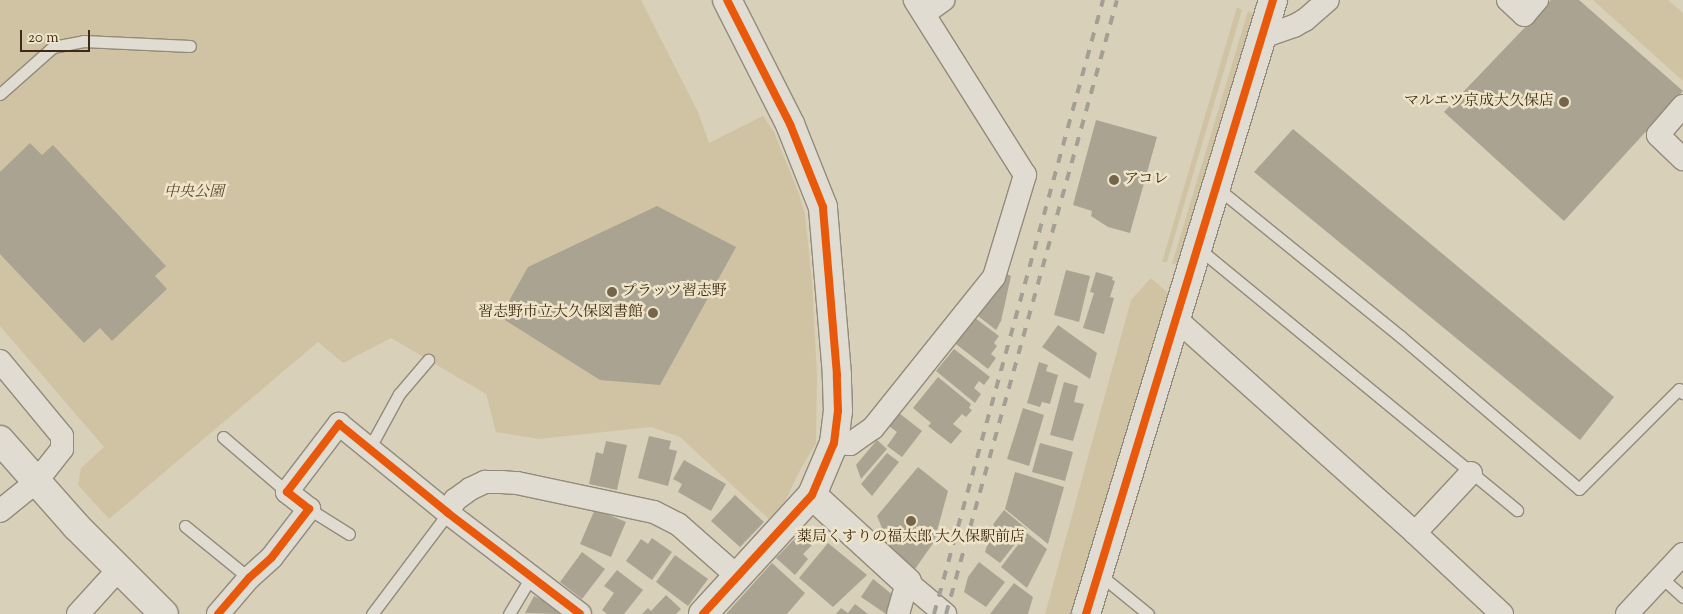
<!DOCTYPE html>
<meta charset="utf-8">
<style>
body{margin:0}
#map{position:relative;width:1683px;height:614px;overflow:hidden;background:#d8d0b9;font-family:"Sorts Mill Goudy","Noto Serif JP",serif}
div>[style]{position:absolute}
.green>*{inset:0;background:#d0c3a4}
.building>*{inset:0;background:#aaa392}
.roads{filter:drop-shadow(1px 0 #928b7b) drop-shadow(-1px 0 #928b7b) drop-shadow(0 1px #928b7b) drop-shadow(0 -1px #928b7b)}
.service>*{height:11px;margin:-5.5px;padding:0 5.5px;transform-origin:5.5px;border-radius:5.5px;background:#e0dcd1}
.minor>*{height:22px;margin:-11px;padding:0 11px;transform-origin:11px;border-radius:11px;background:#e0dcd1}
.tertiary>*{height:28px;margin:-14px;padding:0 14px;transform-origin:14px;border-radius:14px;background:#e0dcd1}
.rail>*{height:4px;margin-top:-2px;transform-origin:0;background:repeating-linear-gradient(90deg,#a49f94 0 9px,transparent 0 18px)}
.cycleway>*{height:8px;margin:-4px;padding:0 4px;transform-origin:4px;border-radius:4px;background:#e8590c}
.dots>*{width:14px;height:14px;translate:-50% -50%;box-sizing:border-box;border:2px solid #eee4c9;border-radius:50%}
span{translate:-50% -50%;white-space:nowrap;text-align:center;line-height:1.15;-webkit-text-stroke:5px #eee4c9;paint-order:stroke}
.poi-label{font-size:15px;color:#3f2b12}
.right{translate:-100% -50%;text-align:right}
.left{translate:0 -50%;text-align:left}
.park-label{font-size:15px;color:#5b472c;font-style:italic}
.scale{position:absolute;left:20px;top:30px;width:70px;height:22px;box-sizing:border-box;border:2px solid #3f2b12;border-top:0;padding-left:6px;font-size:15px;line-height:18px;white-space:nowrap;color:#3f2b12;-webkit-text-stroke:4px #eee4c9;paint-order:stroke}
</style>
<div id="map">
<div class="green">
<i style="clip-path:polygon(0 0,641px 0,698px 112px,709px 143px,763px 116px,774px 132px,799px 194px,805px 215px,812px 281px,817px 375px,816px 443px,799px 472px,782px 508px,770px 520px,680px 437px,651px 427px,539px 439px,496px 432px,486px 394px,391px 338px,343px 363px,318px 342px,109px 519px,78px 485px,81px 468px,104px 447px,0 326px)"></i>
<i style="clip-path:polygon(1593px 0,1668px 0,1683px 13px,1683px 81px)"></i>
<i style="clip-path:polygon(1237px 7px,1242px 10px,1167px 262px,1162px 262px)"></i>
<i style="clip-path:polygon(1248px 11px,1253px 14px,1178px 263px,1172px 264px)"></i>
<i style="clip-path:polygon(1151px 278px,1169px 294px,1072px 614px,1045px 614px,1131px 300px)"></i>
</div>
<div class="building">
<i style="clip-path:polygon(1551px 0,1579px 0,1683px 91px,1564px 221px,1444px 112px)"></i>
<i style="clip-path:polygon(1096px 120px,1157px 137px,1130px 233px,1108px 227px,1091px 216px,1092px 211px,1073px 205px)"></i>
<i style="clip-path:polygon(1293px 129px,1614px 397px,1580px 440px,1254px 172px)"></i>
<i style="clip-path:polygon(30px 143px,42px 155px,53px 145px,166px 266px,155px 276px,167px 289px,112px 341px,100px 328px,84px 343px,0 254px,0 172px)"></i>
<i style="clip-path:polygon(657px 206px,736px 247px,660px 385px,600px 380px,500px 317px,528px 267px)"></i>
<i style="clip-path:polygon(1066px 270px,1090px 276px,1079px 322px,1054px 315px)"></i>
<i style="clip-path:polygon(1096px 272px,1113px 277px,1112px 280px,1115px 281px,1110px 297px,1114px 298px,1104px 334px,1083px 328px,1094px 293px,1090px 292px)"></i>
<i style="clip-path:polygon(1006px 274px,1011px 276px,1001px 321px,996px 330px,978px 316px)"></i>
<i style="clip-path:polygon(975px 318px,999px 336px,994px 343px,997px 346px,991px 354px,996px 358px,988px 369px,956px 344px)"></i>
<i style="clip-path:polygon(1058px 325px,1097px 353px,1090px 379px,1042px 347px)"></i>
<i style="clip-path:polygon(954px 349px,990px 377px,984px 385px,979px 381px,974px 388px,981px 394px,975px 403px,936px 371px)"></i>
<i style="clip-path:polygon(1039px 362px,1048px 365px,1046px 371px,1058px 375px,1050px 404px,1042px 402px,1040px 407px,1027px 403px)"></i>
<i style="clip-path:polygon(938px 377px,971px 404px,969px 408px,972px 410px,966px 417px,962px 414px,953px 424px,962px 431px,951px 444px,928px 426px,931px 423px,913px 408px)"></i>
<i style="clip-path:polygon(1064px 382px,1078px 386px,1074px 402px,1084px 404px,1073px 441px,1050px 435px)"></i>
<i style="clip-path:polygon(1023px 408px,1044px 415px,1029px 466px,1007px 459px)"></i>
<i style="clip-path:polygon(899px 413px,922px 431px,902px 457px,887px 446px,897px 432px,889px 426px)"></i>
<i style="clip-path:polygon(649px 436px,671px 441px,669px 449px,677px 451px,668px 486px,638px 478px)"></i>
<i style="clip-path:polygon(877px 440px,887px 449px,861px 479px,856px 465px)"></i>
<i style="clip-path:polygon(606px 441px,627px 445px,617px 490px,589px 484px,596px 452px,603px 454px)"></i>
<i style="clip-path:polygon(1040px 443px,1073px 452px,1065px 481px,1032px 472px)"></i>
<i style="clip-path:polygon(887px 453px,899px 462px,872px 496px,861px 484px)"></i>
<i style="clip-path:polygon(684px 460px,726px 484px,711px 511px,678px 492px,682px 484px,673px 479px)"></i>
<i style="clip-path:polygon(918px 467px,948px 491px,934px 542px,915px 569px,891px 550px,877px 516px)"></i>
<i style="clip-path:polygon(1015px 472px,1064px 487px,1048px 544px,1005px 509px)"></i>
<i style="clip-path:polygon(735px 495px,764px 522px,740px 547px,711px 521px)"></i>
<i style="clip-path:polygon(595px 509px,626px 522px,611px 557px,580px 544px)"></i>
<i style="clip-path:polygon(1004px 510px,1027px 529px,1000px 563px,985px 552px,994px 523px)"></i>
<i style="clip-path:polygon(803px 530px,821px 536px,803px 554px,808px 559px,795px 575px,776px 558px)"></i>
<i style="clip-path:polygon(1027px 533px,1047px 549px,1027px 588px,1001px 567px)"></i>
<i style="clip-path:polygon(652px 538px,672px 552px,652px 580px,626px 561px,641px 539px,648px 544px)"></i>
<i style="clip-path:polygon(828px 543px,867px 575px,833px 607px,799px 578px)"></i>
<i style="clip-path:polygon(582px 552px,605px 569px,582px 599px,560px 582px)"></i>
<i style="clip-path:polygon(675px 555px,708px 579px,688px 606px,656px 582px)"></i>
<i style="clip-path:polygon(979px 562px,1005px 582px,986px 607px,964px 592px,968px 577px)"></i>
<i style="clip-path:polygon(772px 563px,805px 593px,787px 614px,726px 614px)"></i>
<i style="clip-path:polygon(617px 570px,643px 590px,624px 614px,607px 614px,602px 610px,614px 593px,604px 586px)"></i>
<i style="clip-path:polygon(873px 579px,898px 599px,886px 614px,861px 597px)"></i>
<i style="clip-path:polygon(1014px 583px,1033px 597px,1028px 614px,990px 614px)"></i>
<i style="clip-path:polygon(666px 595px,681px 609px,676px 614px,642px 614px,648px 608px,651px 611px)"></i>
<i style="clip-path:polygon(534px 596px,555px 606px,554px 609px,559px 612px,558px 614px,525px 613px)"></i>
<i style="clip-path:polygon(855px 604px,868px 614px,836px 614px,841px 608px,848px 613px)"></i>
</div>
<div class="roads">
<div class="service">
<i style="left:0;top:94px;width:71px;rotate:-41.6deg"></i>
<i style="left:53px;top:47px;width:31px;rotate:-11deg"></i>
<i style="left:83px;top:41px;width:107px;rotate:2.7deg"></i>
<i style="left:1216px;top:187px;width:237px;rotate:39deg"></i>
<i style="left:1400px;top:336px;width:235px;rotate:40.5deg"></i>
<i style="left:1579px;top:489px;width:141px;rotate:-45deg"></i>
<i style="left:1679px;top:389px;width:6px;rotate:45deg"></i>
<i style="left:1198px;top:248px;width:413px;rotate:39.4deg"></i>
<i style="left:223px;top:437px;width:84px;rotate:40.7deg"></i>
<i style="left:369px;top:449px;width:63px;rotate:-61.4deg"></i>
<i style="left:399px;top:394px;width:45px;rotate:-49.5deg"></i>
<i style="left:309px;top:509px;width:47px;rotate:32deg"></i>
<i style="left:185px;top:526px;width:82px;rotate:39.1deg"></i>
<i style="left:1099px;top:574px;width:63px;rotate:39.2deg"></i>
<i style="left:1661px;top:577px;width:30px;rotate:42deg"></i>
<i style="left:372px;top:614px;width:126px;rotate:-53deg"></i>
<i style="left:509px;top:614px;width:43px;rotate:-59.3deg"></i>
</div>
<div class="minor">
<i style="left:1508px;top:0;width:22px;rotate:43deg"></i>
<i style="left:1524px;top:15px;width:20px;rotate:-49deg"></i>
<i style="left:924px;top:14px;width:24px;rotate:-36deg"></i>
<i style="left:1262px;top:37px;width:34px;rotate:-19deg"></i>
<i style="left:1294px;top:26px;width:13px;rotate:-29deg"></i>
<i style="left:1305px;top:20px;width:30px;rotate:-41deg"></i>
<i style="left:1683px;top:106px;width:38px;rotate:131deg"></i>
<i style="left:1658px;top:135px;width:35px;rotate:44deg"></i>
<i style="left:1176px;top:319px;width:321px;rotate:41.8deg"></i>
<i style="left:1415px;top:533px;width:119px;rotate:43deg"></i>
<i style="left:0;top:361px;width:97px;rotate:50.4deg"></i>
<i style="left:62px;top:436px;width:13px;rotate:90deg"></i>
<i style="left:62px;top:449px;width:42px;rotate:128.2deg"></i>
<i style="left:36px;top:482px;width:46px;rotate:141.1deg"></i>
<i style="left:834px;top:443px;width:16px;rotate:4deg"></i>
<i style="left:850px;top:444px;width:28px;rotate:-35deg"></i>
<i style="left:873px;top:428px;width:193px;rotate:-51.3deg"></i>
<i style="left:994px;top:277px;width:107px;rotate:-73.1deg"></i>
<i style="left:1025px;top:175px;width:207px;rotate:-122.2deg"></i>
<i style="left:448px;top:513px;width:15px;rotate:-62deg"></i>
<i style="left:455px;top:500px;width:19px;rotate:-36deg"></i>
<i style="left:470px;top:489px;width:17px;rotate:-25deg"></i>
<i style="left:485px;top:482px;width:16px"></i>
<i style="left:501px;top:482px;width:16px;rotate:4deg"></i>
<i style="left:517px;top:483px;width:140px;rotate:12deg"></i>
<i style="left:654px;top:512px;width:27px;rotate:27deg"></i>
<i style="left:678px;top:524px;width:79px;rotate:41.4deg"></i>
<i style="left:1415px;top:533px;width:82px;rotate:-47deg"></i>
<i style="left:78px;top:614px;width:61px;rotate:-47.7deg"></i>
<i style="left:218px;top:614px;width:48px;rotate:-49.3deg"></i>
<i style="left:249px;top:578px;width:31px;rotate:-42deg"></i>
<i style="left:272px;top:557px;width:61px;rotate:-52.4deg"></i>
<i style="left:309px;top:509px;width:28px;rotate:-142deg"></i>
<i style="left:287px;top:492px;width:86px;rotate:-52.6deg"></i>
<i style="left:339px;top:424px;width:141px;rotate:39.2deg"></i>
<i style="left:448px;top:513px;width:166px;rotate:37.4deg"></i>
<i style="left:898px;top:614px;width:33px;rotate:-74deg"></i>
<i style="left:907px;top:582px;width:50px;rotate:40.1deg"></i>
<i style="left:1627px;top:614px;width:82px;rotate:-47deg"></i>
</div>
<div class="tertiary">
<i style="left:0;top:440px;width:115px;rotate:48.5deg"></i>
<i style="left:76px;top:526px;width:124px;rotate:45deg"></i>
<i style="left:812px;top:495px;width:129px;rotate:42.5deg"></i>
<i style="left:703px;top:614px;width:161px;rotate:-47.5deg"></i>
<i style="left:812px;top:495px;width:56px;rotate:-67.1deg"></i>
<i style="left:834px;top:443px;width:32px;rotate:-83deg"></i>
<i style="left:838px;top:411px;width:36px;rotate:-92deg"></i>
<i style="left:837px;top:375px;width:169px;rotate:-94.8deg"></i>
<i style="left:823px;top:207px;width:89px;rotate:-111.7deg"></i>
<i style="left:790px;top:124px;width:139px;rotate:-116.9deg"></i>
<i style="left:1086px;top:614px;width:642px;rotate:-73.06deg"></i>
</div>
</div>
<div class="rail">
<i style="left:934px;top:614px;width:637px;rotate:-74.61deg"></i>
<i style="left:946px;top:614px;width:637px;rotate:-74.44deg"></i>
</div>
<div class="cycleway">
<i style="left:218px;top:614px;width:48px;rotate:-49.3deg"></i>
<i style="left:249px;top:578px;width:31px;rotate:-42deg"></i>
<i style="left:272px;top:557px;width:61px;rotate:-52.4deg"></i>
<i style="left:309px;top:509px;width:28px;rotate:-142deg"></i>
<i style="left:287px;top:492px;width:86px;rotate:-52.6deg"></i>
<i style="left:339px;top:424px;width:141px;rotate:39.2deg"></i>
<i style="left:448px;top:513px;width:166px;rotate:37.4deg"></i>
<i style="left:703px;top:614px;width:161px;rotate:-47.5deg"></i>
<i style="left:812px;top:495px;width:56px;rotate:-67.1deg"></i>
<i style="left:834px;top:443px;width:32px;rotate:-83deg"></i>
<i style="left:838px;top:411px;width:36px;rotate:-92deg"></i>
<i style="left:837px;top:375px;width:169px;rotate:-94.8deg"></i>
<i style="left:823px;top:207px;width:89px;rotate:-111.7deg"></i>
<i style="left:790px;top:124px;width:139px;rotate:-116.9deg"></i>
<i style="left:1086px;top:614px;width:642px;rotate:-73.06deg"></i>
</div>
<div class="dots">
<i style="left:1564px;top:102px;background:#75654c"></i>
<i style="left:1114px;top:180px;background:#75654c"></i>
<i style="left:612px;top:292px;background:#75654c"></i>
<i style="left:653px;top:313px;background:#75654c"></i>
<i style="left:911px;top:521px;background:#75654c"></i>
</div>
<div class="poi-label">
<span class="right" style="left:1554px;top:102px">マルエツ京成大久保店</span>
<span class="left" style="left:1124px;top:180px">アコレ</span>
<span class="left" style="left:622px;top:292px">プラッツ習志野</span>
<span class="right" style="left:643px;top:313px">習志野市立大久保図書館</span>
<span style="left:911px;top:538px">薬局くすりの福太郎 大久保駅前店</span>
</div>
<div class="park-label">
<span style="left:194px;top:193px">中央公園</span>
</div>
<div class="scale">20 m</div>
</div>
